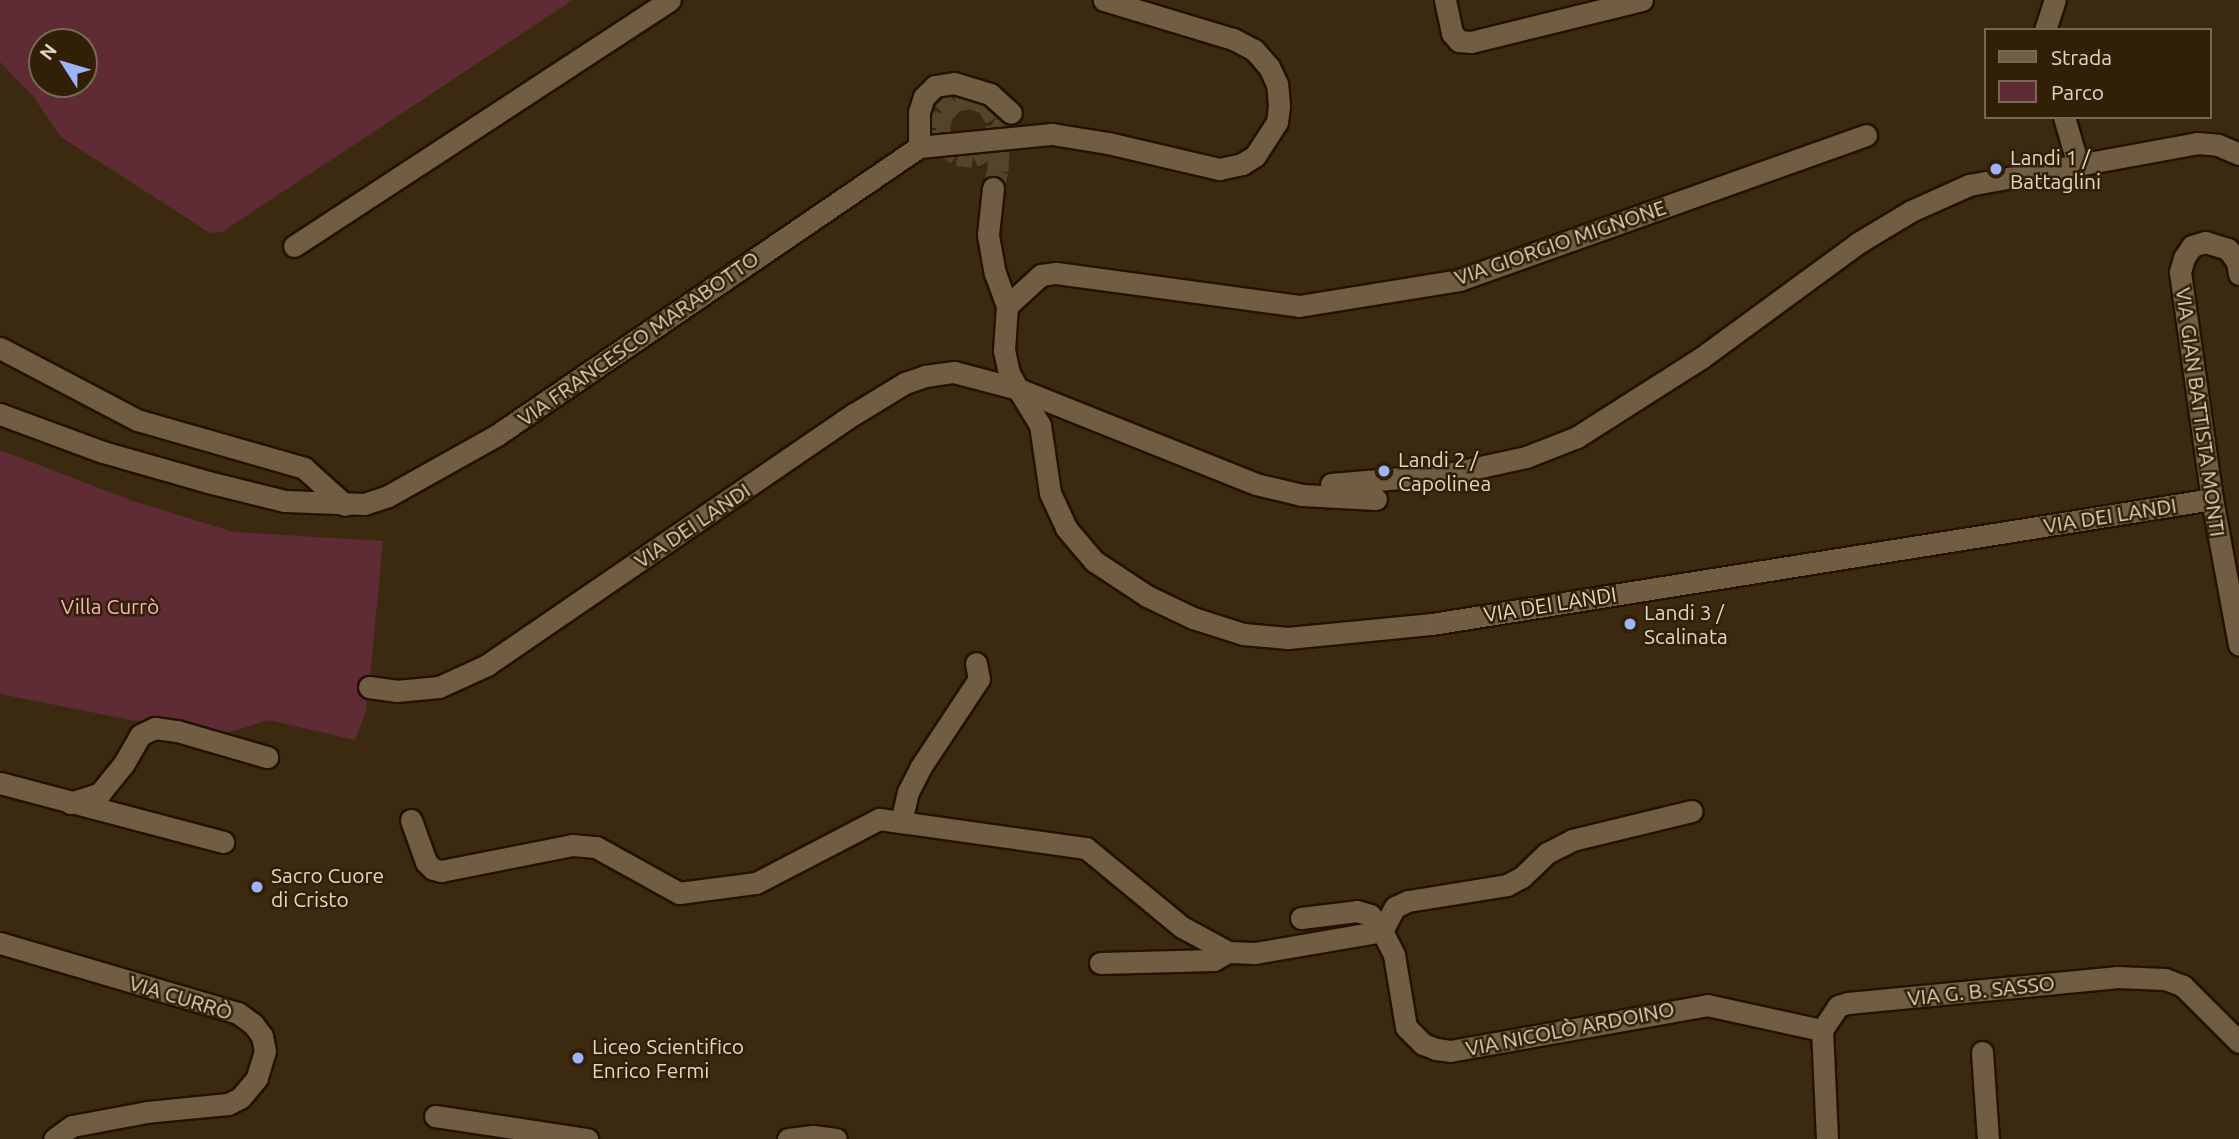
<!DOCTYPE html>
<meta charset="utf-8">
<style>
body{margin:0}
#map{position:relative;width:2239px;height:1139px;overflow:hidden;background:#3b2a0f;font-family:Ubuntu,sans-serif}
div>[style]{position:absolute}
.green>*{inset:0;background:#5f2c35}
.minor-tunnel>*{height:21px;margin-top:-10.5px;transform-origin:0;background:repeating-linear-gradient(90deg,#54442a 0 21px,transparent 0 31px)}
.roads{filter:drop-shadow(2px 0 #221200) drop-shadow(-2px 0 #221200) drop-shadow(0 2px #221200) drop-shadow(0 -2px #221200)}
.minor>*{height:21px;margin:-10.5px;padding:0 10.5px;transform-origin:10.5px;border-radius:10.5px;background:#705d42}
.dots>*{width:19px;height:19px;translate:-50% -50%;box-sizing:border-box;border:4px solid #312005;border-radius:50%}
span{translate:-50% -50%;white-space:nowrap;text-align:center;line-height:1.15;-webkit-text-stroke:5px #312005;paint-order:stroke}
.poi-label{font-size:21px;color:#e0d6c6}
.left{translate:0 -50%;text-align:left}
.street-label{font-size:21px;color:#e0d6c6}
.park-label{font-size:21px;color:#f2b2ba}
.legend{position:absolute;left:1984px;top:28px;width:228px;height:91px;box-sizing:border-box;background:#312005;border:2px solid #776952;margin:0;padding:9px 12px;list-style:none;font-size:21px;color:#e0d6c6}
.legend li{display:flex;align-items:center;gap:14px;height:35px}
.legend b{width:35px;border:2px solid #776952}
.north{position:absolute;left:28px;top:28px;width:70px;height:70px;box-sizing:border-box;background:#312005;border:2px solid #776952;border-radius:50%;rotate:307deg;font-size:19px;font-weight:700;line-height:28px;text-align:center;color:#e0d6c6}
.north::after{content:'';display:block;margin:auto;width:24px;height:32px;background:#9db4fd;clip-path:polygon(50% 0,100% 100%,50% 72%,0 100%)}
</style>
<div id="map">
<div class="green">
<i style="clip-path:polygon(evenodd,0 0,573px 0,222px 232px,210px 233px,61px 137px,32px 95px,0 62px,0 0,42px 42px,84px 42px,84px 84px,42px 84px,42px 42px)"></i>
<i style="clip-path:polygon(0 450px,133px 501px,234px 532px,383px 541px,369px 687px,365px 714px,355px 740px,269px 720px,230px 732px,136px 721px,0 694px)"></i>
</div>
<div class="minor-tunnel">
<i style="left:993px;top:188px;width:18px;rotate:-74deg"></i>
<i style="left:998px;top:171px;width:26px;rotate:-88deg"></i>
<i style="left:999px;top:145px;width:27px;rotate:-98deg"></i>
<i style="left:995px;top:118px;width:16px;rotate:-120deg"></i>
<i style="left:987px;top:104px;width:17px;rotate:-159deg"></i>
<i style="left:971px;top:98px;width:16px;rotate:169deg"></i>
<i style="left:955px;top:101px;width:17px;rotate:135deg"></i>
<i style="left:943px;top:113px;width:16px;rotate:105deg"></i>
<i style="left:939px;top:128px;width:17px;rotate:73deg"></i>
<i style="left:944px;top:144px;width:17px;rotate:40deg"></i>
<i style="left:957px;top:155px;width:16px;rotate:7deg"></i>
<i style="left:973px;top:157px;width:17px;rotate:-28deg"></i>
<i style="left:988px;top:149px;width:16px;rotate:-55deg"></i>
<i style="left:997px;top:136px;width:27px;rotate:-59deg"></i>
</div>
<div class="roads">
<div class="minor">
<i style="left:1445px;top:0;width:34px;rotate:78deg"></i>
<i style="left:1452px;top:33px;width:11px;rotate:49deg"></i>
<i style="left:1459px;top:41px;width:12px;rotate:5deg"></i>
<i style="left:1471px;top:42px;width:176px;rotate:-13.8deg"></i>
<i style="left:2045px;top:30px;width:32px;rotate:-72deg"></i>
<i style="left:2064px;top:117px;width:50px;rotate:73.7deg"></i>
<i style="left:919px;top:147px;width:134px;rotate:-5.6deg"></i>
<i style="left:1052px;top:134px;width:57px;rotate:9.1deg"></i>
<i style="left:1108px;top:143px;width:114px;rotate:13.2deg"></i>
<i style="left:1219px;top:169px;width:24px;rotate:-12deg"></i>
<i style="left:1242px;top:164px;width:15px;rotate:-32deg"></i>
<i style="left:1255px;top:156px;width:40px;rotate:-57.1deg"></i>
<i style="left:1277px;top:122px;width:17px;rotate:-83deg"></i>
<i style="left:1279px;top:105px;width:21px;rotate:-95deg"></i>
<i style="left:1277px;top:84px;width:19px;rotate:-115deg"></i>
<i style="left:1269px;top:67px;width:23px;rotate:-131deg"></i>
<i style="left:1254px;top:50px;width:24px;rotate:-152deg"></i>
<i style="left:1233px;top:39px;width:135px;rotate:-163.2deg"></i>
<i style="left:993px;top:188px;width:47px;rotate:96.1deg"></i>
<i style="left:988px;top:235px;width:39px;rotate:80deg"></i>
<i style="left:995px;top:273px;width:35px;rotate:70deg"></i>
<i style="left:1007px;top:306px;width:44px;rotate:93.9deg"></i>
<i style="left:1004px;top:350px;width:24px;rotate:78deg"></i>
<i style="left:1009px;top:373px;width:18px;rotate:61deg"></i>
<i style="left:294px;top:246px;width:449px;rotate:-33.2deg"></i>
<i style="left:2239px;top:274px;width:12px;rotate:-99deg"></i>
<i style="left:2237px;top:262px;width:16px;rotate:-125deg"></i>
<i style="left:2228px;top:249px;width:24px;rotate:-163deg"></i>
<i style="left:2205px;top:242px;width:14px;rotate:163deg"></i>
<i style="left:2192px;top:246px;width:14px;rotate:124deg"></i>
<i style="left:2184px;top:258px;width:15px;rotate:106deg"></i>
<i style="left:2180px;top:272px;width:229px;rotate:82deg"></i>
<i style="left:2212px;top:499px;width:148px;rotate:79.5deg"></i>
<i style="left:1007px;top:306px;width:46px;rotate:-42.4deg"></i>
<i style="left:1041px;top:275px;width:15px;rotate:-8deg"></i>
<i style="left:1056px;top:273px;width:245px;rotate:7.7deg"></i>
<i style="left:1299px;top:306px;width:162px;rotate:-9.2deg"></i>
<i style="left:1459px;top:280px;width:432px;rotate:-19.6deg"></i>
<i style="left:0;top:348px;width:155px;rotate:27.7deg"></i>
<i style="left:137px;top:420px;width:174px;rotate:16deg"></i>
<i style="left:304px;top:468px;width:55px;rotate:42.1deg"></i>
<i style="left:0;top:414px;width:110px;rotate:20.3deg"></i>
<i style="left:103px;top:452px;width:109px;rotate:15.9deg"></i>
<i style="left:208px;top:482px;width:79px;rotate:13.9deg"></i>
<i style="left:285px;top:501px;width:79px;rotate:2.2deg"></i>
<i style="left:364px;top:504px;width:25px;rotate:-18deg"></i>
<i style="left:388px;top:496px;width:125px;rotate:-29.2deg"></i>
<i style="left:497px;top:435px;width:511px;rotate:-34.31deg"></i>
<i style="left:919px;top:147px;width:35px;rotate:-90deg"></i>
<i style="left:919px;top:112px;width:16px;rotate:-72deg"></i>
<i style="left:924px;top:97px;width:16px;rotate:-45deg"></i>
<i style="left:935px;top:86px;width:19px;rotate:-9deg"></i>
<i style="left:954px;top:83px;width:38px;rotate:17deg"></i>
<i style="left:990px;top:94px;width:28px;rotate:42deg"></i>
<i style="left:1331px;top:484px;width:117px;rotate:-4.9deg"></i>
<i style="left:1448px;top:474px;width:80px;rotate:-12.3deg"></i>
<i style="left:1526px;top:457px;width:55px;rotate:-21.4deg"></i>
<i style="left:1577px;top:437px;width:147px;rotate:-32.5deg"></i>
<i style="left:1701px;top:358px;width:195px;rotate:-36.2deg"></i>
<i style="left:1858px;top:243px;width:62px;rotate:-31.1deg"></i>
<i style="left:1911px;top:211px;width:64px;rotate:-24.1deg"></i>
<i style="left:1969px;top:185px;width:232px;rotate:-10.4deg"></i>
<i style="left:2197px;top:143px;width:21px;rotate:5deg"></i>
<i style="left:2218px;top:145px;width:23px;rotate:23deg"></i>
<i style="left:1376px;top:499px;width:74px;rotate:-176.9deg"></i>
<i style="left:1302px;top:495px;width:47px;rotate:-166.6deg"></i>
<i style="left:1256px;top:484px;width:256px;rotate:-158.2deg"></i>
<i style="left:1018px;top:389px;width:42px;rotate:58.6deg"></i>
<i style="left:1040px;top:425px;width:69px;rotate:81.6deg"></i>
<i style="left:1050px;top:493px;width:38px;rotate:65deg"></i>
<i style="left:1066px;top:528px;width:43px;rotate:49.7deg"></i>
<i style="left:1094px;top:561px;width:64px;rotate:33.4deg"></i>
<i style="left:1147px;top:596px;width:51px;rotate:25.6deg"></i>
<i style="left:1193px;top:618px;width:52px;rotate:17.7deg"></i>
<i style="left:1243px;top:634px;width:45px;rotate:5.1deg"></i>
<i style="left:1288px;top:638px;width:145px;rotate:-5.6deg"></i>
<i style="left:1432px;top:624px;width:790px;rotate:-9.1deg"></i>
<i style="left:369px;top:687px;width:27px;rotate:8deg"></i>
<i style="left:396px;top:691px;width:43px;rotate:-5.3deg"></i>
<i style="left:439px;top:687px;width:53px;rotate:-24.6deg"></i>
<i style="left:487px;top:665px;width:445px;rotate:-34.4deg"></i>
<i style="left:854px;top:414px;width:60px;rotate:-31.3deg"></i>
<i style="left:905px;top:383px;width:21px;rotate:-19deg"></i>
<i style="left:925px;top:376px;width:29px;rotate:-8deg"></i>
<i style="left:954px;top:372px;width:66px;rotate:14.9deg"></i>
<i style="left:0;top:783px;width:231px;rotate:14.8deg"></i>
<i style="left:70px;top:803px;width:32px;rotate:-18deg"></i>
<i style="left:100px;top:793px;width:36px;rotate:-51deg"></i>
<i style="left:123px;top:765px;width:34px;rotate:-60deg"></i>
<i style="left:140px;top:735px;width:17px;rotate:-25deg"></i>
<i style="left:155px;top:728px;width:22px;rotate:8deg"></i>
<i style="left:177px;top:731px;width:94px;rotate:16.1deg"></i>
<i style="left:411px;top:820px;width:45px;rotate:70.3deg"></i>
<i style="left:426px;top:862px;width:10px;rotate:45deg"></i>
<i style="left:433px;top:869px;width:8px;rotate:14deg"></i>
<i style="left:441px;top:871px;width:134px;rotate:-11.2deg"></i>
<i style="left:572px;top:845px;width:24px;rotate:5deg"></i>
<i style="left:596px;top:847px;width:95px;rotate:29deg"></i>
<i style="left:679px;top:893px;width:78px;rotate:-7.4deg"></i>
<i style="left:756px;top:883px;width:139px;rotate:-27.5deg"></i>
<i style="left:879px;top:819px;width:209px;rotate:8deg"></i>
<i style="left:1086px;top:848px;width:124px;rotate:39.5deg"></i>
<i style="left:1182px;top:927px;width:52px;rotate:28.5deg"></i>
<i style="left:1228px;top:952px;width:27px;rotate:2deg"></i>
<i style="left:1255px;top:953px;width:129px;rotate:-9.8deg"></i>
<i style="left:1382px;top:931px;width:27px;rotate:63deg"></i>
<i style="left:1394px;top:955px;width:73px;rotate:80.5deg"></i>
<i style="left:1406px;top:1027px;width:24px;rotate:45deg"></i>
<i style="left:1423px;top:1044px;width:14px;rotate:21deg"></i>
<i style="left:1436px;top:1049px;width:14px;rotate:8deg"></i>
<i style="left:1450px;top:1051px;width:261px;rotate:-10.1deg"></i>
<i style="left:1707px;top:1005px;width:118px;rotate:12.3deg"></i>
<i style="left:901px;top:822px;width:31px;rotate:-77deg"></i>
<i style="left:908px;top:792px;width:27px;rotate:-63deg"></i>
<i style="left:920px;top:768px;width:107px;rotate:-56.5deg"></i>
<i style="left:979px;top:679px;width:16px;rotate:-101deg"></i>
<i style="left:1301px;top:918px;width:56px;rotate:-7.1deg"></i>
<i style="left:1357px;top:911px;width:14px;rotate:17deg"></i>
<i style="left:1370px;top:915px;width:20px;rotate:53deg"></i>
<i style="left:1382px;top:931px;width:27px;rotate:-62deg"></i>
<i style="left:1395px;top:907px;width:14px;rotate:-25deg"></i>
<i style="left:1408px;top:901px;width:100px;rotate:-9.2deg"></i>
<i style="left:1507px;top:885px;width:17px;rotate:-28deg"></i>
<i style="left:1522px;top:877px;width:35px;rotate:-44deg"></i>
<i style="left:1547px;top:853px;width:28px;rotate:-27deg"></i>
<i style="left:1572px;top:840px;width:123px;rotate:-13.6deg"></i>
<i style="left:0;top:943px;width:248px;rotate:16.4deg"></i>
<i style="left:238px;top:1013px;width:19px;rotate:36deg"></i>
<i style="left:253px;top:1024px;width:15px;rotate:53deg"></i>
<i style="left:262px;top:1036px;width:15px;rotate:79deg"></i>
<i style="left:265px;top:1051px;width:28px;rotate:107deg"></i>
<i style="left:257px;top:1078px;width:26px;rotate:130deg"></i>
<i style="left:240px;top:1098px;width:13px;rotate:153deg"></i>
<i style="left:228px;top:1104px;width:81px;rotate:174.4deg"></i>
<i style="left:147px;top:1112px;width:76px;rotate:169.4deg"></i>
<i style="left:72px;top:1126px;width:22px;rotate:144deg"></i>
<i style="left:1100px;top:963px;width:114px;rotate:-1.5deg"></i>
<i style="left:1214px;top:960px;width:16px;rotate:-30deg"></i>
<i style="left:1982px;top:1052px;width:87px;rotate:86.1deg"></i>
<i style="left:435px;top:1116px;width:154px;rotate:8.6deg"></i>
<i style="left:788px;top:1139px;width:25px;rotate:-7deg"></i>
<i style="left:813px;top:1136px;width:23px;rotate:7deg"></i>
<i style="left:1827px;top:1139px;width:109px;rotate:-92.6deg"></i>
<i style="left:1822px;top:1030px;width:29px;rotate:-56deg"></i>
<i style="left:1838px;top:1006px;width:10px;rotate:-17deg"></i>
<i style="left:1848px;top:1003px;width:269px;rotate:-5.5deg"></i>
<i style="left:2116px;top:977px;width:49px;rotate:2.3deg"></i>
<i style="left:2165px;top:979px;width:19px;rotate:21deg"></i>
<i style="left:2183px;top:986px;width:79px;rotate:45deg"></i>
</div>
</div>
<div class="dots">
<i style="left:1996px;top:169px;background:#9db4fd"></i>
<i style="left:1384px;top:471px;background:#9db4fd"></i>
<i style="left:1630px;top:624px;background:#9db4fd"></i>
<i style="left:257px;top:887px;background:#9db4fd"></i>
<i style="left:578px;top:1058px;background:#9db4fd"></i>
</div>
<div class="poi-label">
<span class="left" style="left:2010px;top:169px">Landi 1 /<br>Battaglini</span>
<span class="left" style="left:1398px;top:471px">Landi 2 /<br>Capolinea</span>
<span class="left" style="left:1644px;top:624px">Landi 3 /<br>Scalinata</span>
<span class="left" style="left:271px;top:887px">Sacro Cuore<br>di Cristo</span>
<span class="left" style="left:592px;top:1058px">Liceo Scientifico<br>Enrico Fermi</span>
</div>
<div class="street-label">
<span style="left:1560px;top:242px;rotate:-19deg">VIA GIORGIO MIGNONE</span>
<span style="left:638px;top:338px;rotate:-35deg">VIA FRANCESCO MARABOTTO</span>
<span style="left:2201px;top:412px;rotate:82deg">VIA GIAN BATTISTA MONTI</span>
<span style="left:2110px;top:515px;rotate:-9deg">VIA DEI LANDI</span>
<span style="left:692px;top:525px;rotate:-34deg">VIA DEI LANDI</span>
<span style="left:1550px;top:604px;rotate:-9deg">VIA DEI LANDI</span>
<span style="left:1981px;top:990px;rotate:-6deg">VIA G. B. SASSO</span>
<span style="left:181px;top:997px;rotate:17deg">VIA CURRÒ</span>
<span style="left:1570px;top:1028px;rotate:-11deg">VIA NICOLÒ ARDOINO</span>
</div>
<div class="park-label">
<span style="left:110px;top:606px">Villa Currò</span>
</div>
<ul class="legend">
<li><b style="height:9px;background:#705d42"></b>Strada</li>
<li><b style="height:19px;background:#5f2c35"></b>Parco</li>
</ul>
<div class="north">N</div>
</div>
